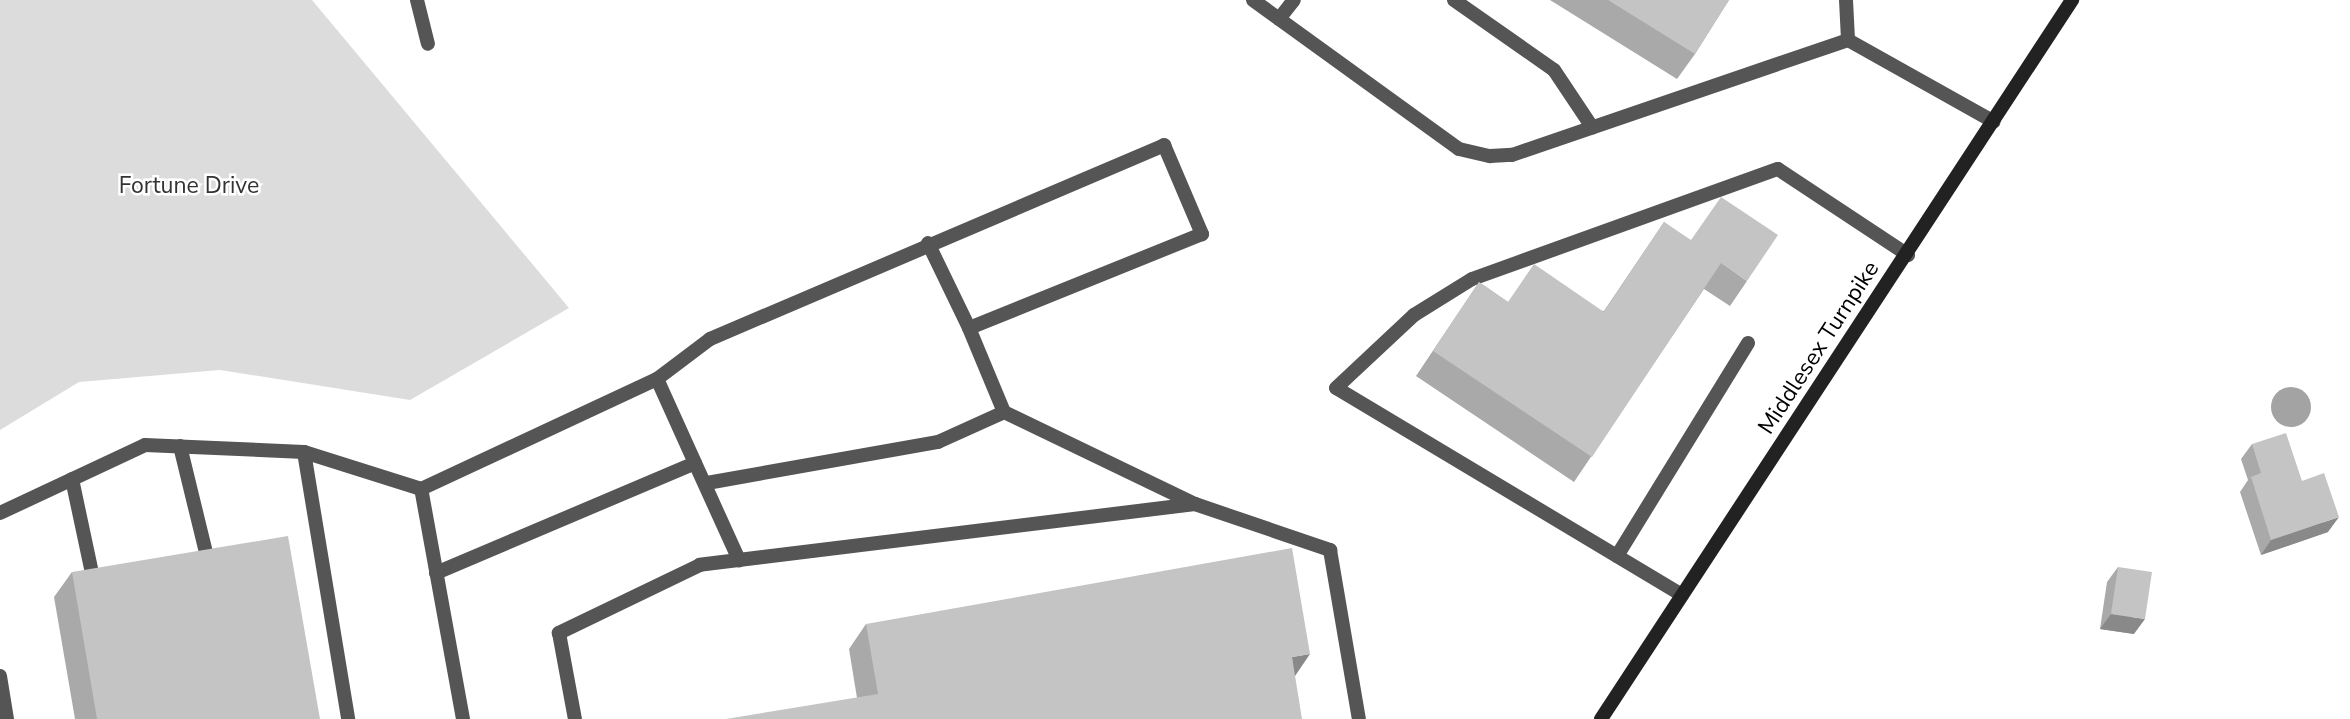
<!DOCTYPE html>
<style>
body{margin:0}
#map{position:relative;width:2350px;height:719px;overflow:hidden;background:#fff;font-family:"Nunito Sans",sans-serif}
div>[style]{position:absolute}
.green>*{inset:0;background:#dcdcdc}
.water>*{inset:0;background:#a3a3a3}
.round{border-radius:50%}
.lane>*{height:14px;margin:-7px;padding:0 7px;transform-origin:7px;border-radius:7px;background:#555}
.secondary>*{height:14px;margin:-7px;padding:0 7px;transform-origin:7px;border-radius:7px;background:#222}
.wall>*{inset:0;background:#a9a9a9}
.shaded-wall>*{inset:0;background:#898989}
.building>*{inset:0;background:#c4c4c4}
span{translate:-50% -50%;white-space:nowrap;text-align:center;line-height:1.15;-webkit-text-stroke:5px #fff;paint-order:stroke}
.park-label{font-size:23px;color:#333}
.street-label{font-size:23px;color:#000}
</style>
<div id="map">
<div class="green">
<i style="clip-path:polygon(0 0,312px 0,569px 308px,410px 400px,220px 370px,79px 382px,0 430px)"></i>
</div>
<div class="water">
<i class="round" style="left:2271px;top:387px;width:40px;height:40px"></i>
</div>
<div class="lane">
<i style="left:417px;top:0;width:45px;rotate:76deg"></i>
<i style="left:1253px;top:0;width:254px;rotate:35.9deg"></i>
<i style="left:1459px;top:149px;width:32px;rotate:13deg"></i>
<i style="left:1490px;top:156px;width:22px;rotate:-3deg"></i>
<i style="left:1512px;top:155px;width:355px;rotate:-18.9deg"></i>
<i style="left:1848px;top:40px;width:167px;rotate:29.3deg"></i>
<i style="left:1454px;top:0;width:122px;rotate:35deg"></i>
<i style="left:1554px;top:70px;width:69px;rotate:56.3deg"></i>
<i style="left:1846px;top:0;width:40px;rotate:87.1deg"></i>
<i style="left:1279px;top:19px;width:24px;rotate:-52deg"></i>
<i style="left:928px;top:243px;width:94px;rotate:64.2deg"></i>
<i style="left:180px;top:446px;width:110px;rotate:76.3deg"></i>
<i style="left:304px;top:452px;width:123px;rotate:17.5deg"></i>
<i style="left:695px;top:463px;width:107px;rotate:65.6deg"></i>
<i style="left:72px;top:479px;width:101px;rotate:78deg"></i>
<i style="left:707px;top:483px;width:235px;rotate:-10.1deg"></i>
<i style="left:938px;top:442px;width:72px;rotate:-24.4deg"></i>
<i style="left:1195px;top:504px;width:143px;rotate:18.8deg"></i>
<i style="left:1330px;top:550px;width:171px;rotate:80.3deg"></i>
<i style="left:0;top:513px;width:160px;rotate:-25.1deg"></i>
<i style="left:145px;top:445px;width:159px;rotate:2.5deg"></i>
<i style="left:304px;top:452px;width:271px;rotate:80.6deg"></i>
<i style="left:1617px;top:556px;width:250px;rotate:-58.4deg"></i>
<i style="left:436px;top:573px;width:281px;rotate:-23deg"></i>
<i style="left:695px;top:463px;width:92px;rotate:-114.3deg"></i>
<i style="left:1682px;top:595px;width:403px;rotate:-149.1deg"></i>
<i style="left:1336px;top:388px;width:107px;rotate:-43.1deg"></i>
<i style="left:1414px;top:315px;width:68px;rotate:-31.8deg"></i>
<i style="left:1472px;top:279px;width:325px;rotate:-19.8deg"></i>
<i style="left:1778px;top:169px;width:156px;rotate:33.5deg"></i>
<i style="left:0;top:676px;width:44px;rotate:80.8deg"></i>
<i style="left:463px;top:719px;width:234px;rotate:-100.3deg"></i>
<i style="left:421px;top:489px;width:260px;rotate:-25deg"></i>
<i style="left:657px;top:379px;width:66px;rotate:-37deg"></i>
<i style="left:710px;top:339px;width:494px;rotate:-23.1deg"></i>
<i style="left:1164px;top:145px;width:97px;rotate:66.9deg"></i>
<i style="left:1202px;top:234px;width:251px;rotate:158deg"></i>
<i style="left:969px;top:328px;width:91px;rotate:67.4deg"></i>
<i style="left:1004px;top:412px;width:212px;rotate:25.7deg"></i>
<i style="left:1195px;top:504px;width:499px;rotate:173deg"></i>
<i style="left:700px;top:565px;width:157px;rotate:154.3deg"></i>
<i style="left:559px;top:633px;width:87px;rotate:79.5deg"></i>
</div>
<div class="secondary">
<i style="left:1601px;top:719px;width:860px;rotate:-56.77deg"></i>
</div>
<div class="wall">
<i style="clip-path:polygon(1550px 0,1729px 0,1695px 54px,1677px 79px)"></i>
<i style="clip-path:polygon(1664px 222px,1747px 281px,1730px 306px,1704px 289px,1574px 482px,1416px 376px,1479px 282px,1508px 302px,1604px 311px)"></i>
<i style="clip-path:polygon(2252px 444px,2302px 481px,2328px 532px,2261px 555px,2240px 492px,2248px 480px,2241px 459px)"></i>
<i style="clip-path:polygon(2118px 567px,2134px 634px,2100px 629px,2107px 582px)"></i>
<i style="clip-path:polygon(72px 572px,320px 719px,75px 719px,54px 597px)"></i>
<i style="clip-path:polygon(866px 624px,1310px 654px,857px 698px,849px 649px)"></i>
</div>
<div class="shaded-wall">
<i style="clip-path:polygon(2339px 517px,2328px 532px,2261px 555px,2271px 540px)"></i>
<i style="clip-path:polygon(2111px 614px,2145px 619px,2134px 634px,2100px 629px)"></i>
<i style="clip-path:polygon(1310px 654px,1293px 679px,1292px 657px)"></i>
</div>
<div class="building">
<i style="clip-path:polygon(1608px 0,1729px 0,1695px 54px)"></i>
<i style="clip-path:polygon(1721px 197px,1778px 235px,1747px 281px,1721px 263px,1592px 457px,1433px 351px,1479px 282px,1508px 302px,1534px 264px,1604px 312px,1664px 222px,1691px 240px)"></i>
<i style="clip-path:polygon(2286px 433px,2302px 481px,2324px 473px,2339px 517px,2271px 540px,2251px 477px,2261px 473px,2252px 444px)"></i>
<i style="clip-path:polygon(288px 536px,320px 719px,97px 719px,72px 572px)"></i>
<i style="clip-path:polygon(1292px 548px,1310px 654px,1292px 657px,1302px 719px,726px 719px,878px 694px,866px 624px)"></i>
<i style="clip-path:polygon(2118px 567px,2152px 572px,2145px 619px,2111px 614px)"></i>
</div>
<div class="park-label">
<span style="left:189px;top:186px">Fortune Drive</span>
</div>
<div class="street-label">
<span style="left:1819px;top:348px;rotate:-57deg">Middlesex Turnpike</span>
</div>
</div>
